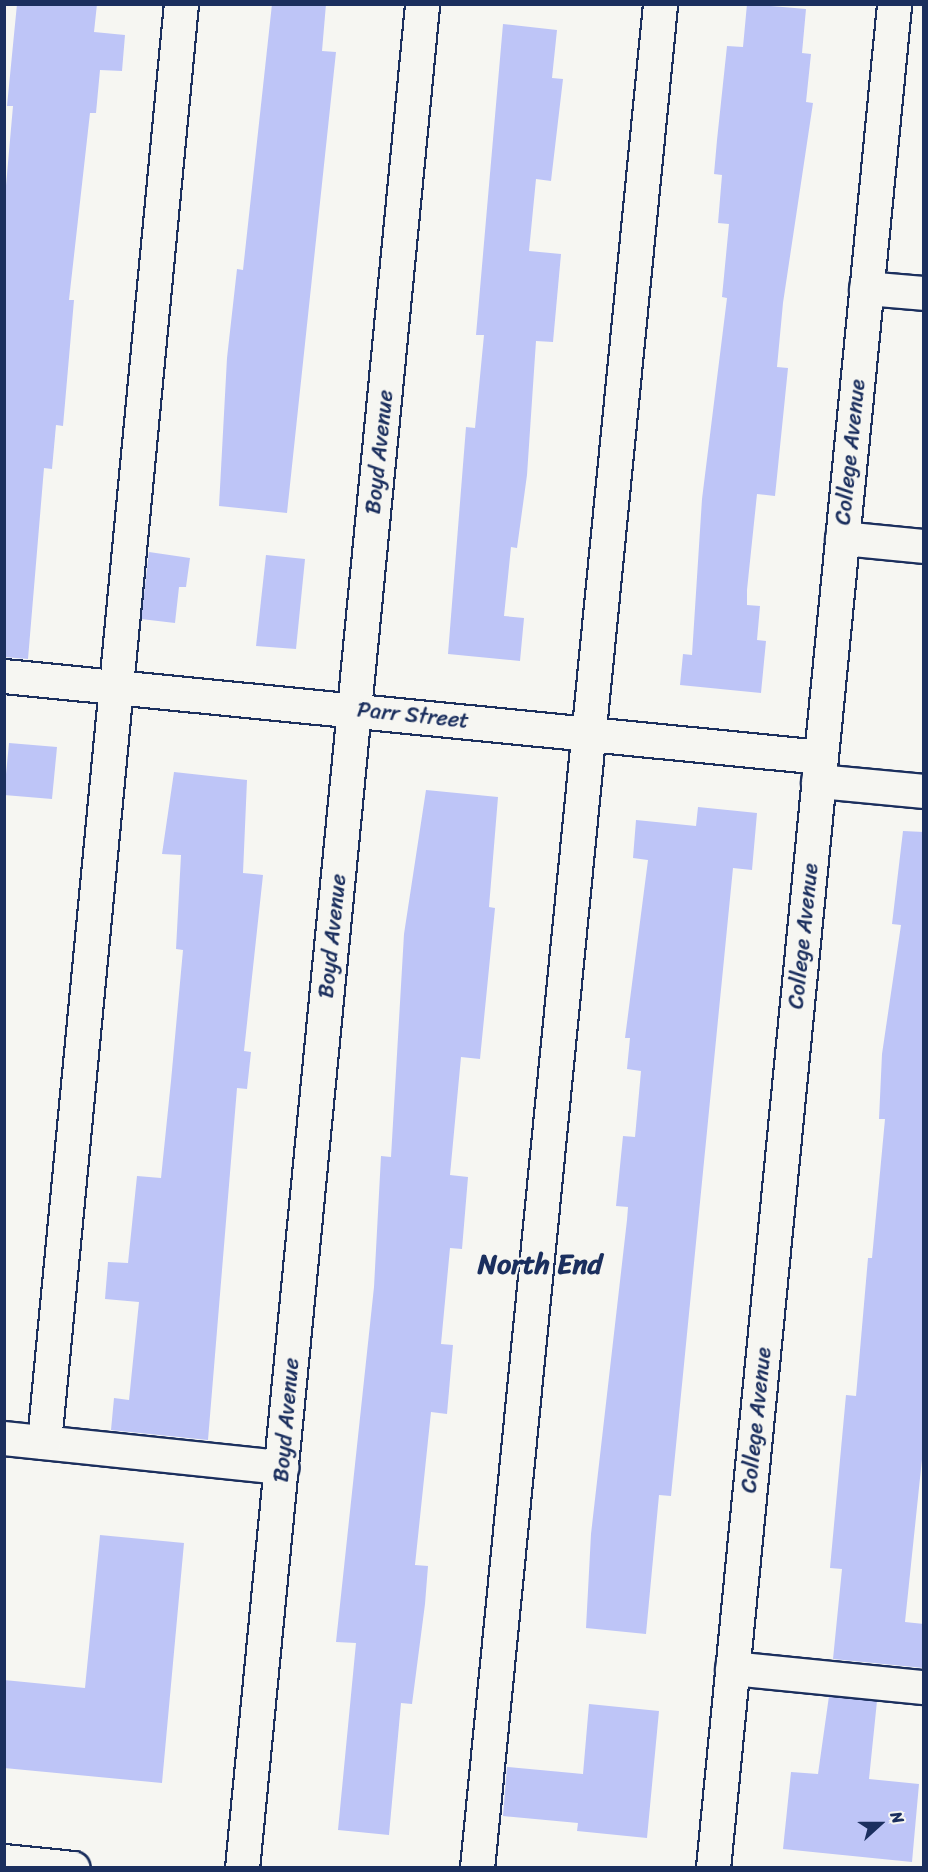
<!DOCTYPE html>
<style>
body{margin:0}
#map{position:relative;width:928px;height:1872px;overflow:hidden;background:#f6f6f2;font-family:Sriracha,sans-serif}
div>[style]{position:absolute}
.building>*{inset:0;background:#bec5f7}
.roads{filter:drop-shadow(2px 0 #1b2f5e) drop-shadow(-2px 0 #1b2f5e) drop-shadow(0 2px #1b2f5e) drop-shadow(0 -2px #1b2f5e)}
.minor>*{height:33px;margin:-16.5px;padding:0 16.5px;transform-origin:16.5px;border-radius:16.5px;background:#f6f6f2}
span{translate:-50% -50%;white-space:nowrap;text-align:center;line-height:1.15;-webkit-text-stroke:4.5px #f6f6f2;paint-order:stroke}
.street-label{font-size:22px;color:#1b2f5e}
.district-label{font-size:28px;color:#1b2f5e;font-weight:700}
.frame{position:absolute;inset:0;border:6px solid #1b2f5e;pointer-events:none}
.north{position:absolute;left:850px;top:1794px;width:60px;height:60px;-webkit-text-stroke:4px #f6f6f2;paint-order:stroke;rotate:69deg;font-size:16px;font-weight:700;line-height:24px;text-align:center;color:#1b2f5e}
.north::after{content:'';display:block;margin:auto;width:21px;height:27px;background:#1b2f5e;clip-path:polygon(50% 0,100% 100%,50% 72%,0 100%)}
</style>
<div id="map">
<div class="building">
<i style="clip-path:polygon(17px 4px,97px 4px,94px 32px,125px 35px,122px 71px,100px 70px,96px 113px,90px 113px,69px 300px,74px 300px,63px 426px,56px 425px,52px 469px,44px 468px,28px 659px,4px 657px,4px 208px,13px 106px,7px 106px)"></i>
<i style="clip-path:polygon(272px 4px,326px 4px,322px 51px,336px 52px,287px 513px,219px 506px,227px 358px,237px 269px,243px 270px)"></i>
<i style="clip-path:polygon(747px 4px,806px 9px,802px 53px,811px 54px,806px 102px,813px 103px,783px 303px,777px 367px,788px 368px,775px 496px,757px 494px,747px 590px,747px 605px,760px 606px,757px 640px,766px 641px,761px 693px,680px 685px,683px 654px,692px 655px,702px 499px,727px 298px,722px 297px,729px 224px,718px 223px,722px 175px,714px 174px,717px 140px,727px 46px,743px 47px)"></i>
<i style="clip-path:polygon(503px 24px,557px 30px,552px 78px,563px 79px,551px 181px,536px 179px,529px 251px,561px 254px,553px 342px,536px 341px,527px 475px,517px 548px,511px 547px,504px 616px,524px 618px,520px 661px,448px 654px,466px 427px,475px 428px,484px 335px,476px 335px)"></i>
<i style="clip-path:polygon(149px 552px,190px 558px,186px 587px,179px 587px,175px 623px,141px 619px)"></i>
<i style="clip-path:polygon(266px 555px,305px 559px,296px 649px,256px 646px)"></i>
<i style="clip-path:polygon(9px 743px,57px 747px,52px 799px,4px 795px)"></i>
<i style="clip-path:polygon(174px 772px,247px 780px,243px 873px,263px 875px,244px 1051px,251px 1052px,247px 1089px,237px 1088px,208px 1440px,111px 1430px,114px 1398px,129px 1400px,139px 1302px,105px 1299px,108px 1262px,128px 1263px,137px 1176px,161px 1178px,171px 1081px,183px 950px,176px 949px,181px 855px,162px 854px)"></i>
<i style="clip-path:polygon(426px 790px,498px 797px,489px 907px,495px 908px,480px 1059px,461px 1057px,450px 1175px,468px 1177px,462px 1249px,450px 1248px,441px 1344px,453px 1345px,447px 1414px,431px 1412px,415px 1565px,428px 1566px,425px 1604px,412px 1704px,401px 1703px,389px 1835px,338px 1830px,356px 1643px,336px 1642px,374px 1287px,381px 1156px,391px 1157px,404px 934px)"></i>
<i style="clip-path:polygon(698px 807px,757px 813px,752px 870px,733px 868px,671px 1496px,659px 1495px,646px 1634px,586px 1628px,591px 1534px,627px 1220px,628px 1207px,616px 1206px,623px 1136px,635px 1137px,641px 1071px,627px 1069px,630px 1038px,625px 1038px,648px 860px,633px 858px,636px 820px,696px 826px)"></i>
<i style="clip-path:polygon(903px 831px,924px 832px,924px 1440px,905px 1622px,924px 1624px,924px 1668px,833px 1659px,842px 1569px,830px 1568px,846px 1395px,856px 1396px,868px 1258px,872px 1258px,885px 1119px,879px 1119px,882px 1054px,901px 925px,892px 924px)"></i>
<i style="clip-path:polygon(100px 1535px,184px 1543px,162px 1783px,4px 1768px,4px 1680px,85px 1688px)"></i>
<i style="clip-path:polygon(829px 1696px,877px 1701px,869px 1779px,919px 1784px,912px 1862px,783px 1849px,791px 1772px,818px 1774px)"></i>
<i style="clip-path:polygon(589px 1704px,659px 1711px,647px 1838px,577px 1831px,578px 1823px,503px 1816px,507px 1767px,583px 1774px)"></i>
</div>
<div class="roads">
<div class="minor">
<i style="left:866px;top:288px;width:58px;rotate:4.9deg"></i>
<i style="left:842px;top:538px;width:82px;rotate:5.6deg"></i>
<i style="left:4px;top:676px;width:821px;rotate:5.66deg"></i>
<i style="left:818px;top:781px;width:106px;rotate:5.4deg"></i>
<i style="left:4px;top:1438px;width:279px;rotate:6deg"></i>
<i style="left:44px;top:1442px;width:1445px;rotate:-84.56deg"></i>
<i style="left:732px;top:1668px;width:193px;rotate:5.7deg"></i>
<i style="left:4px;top:1861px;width:69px;rotate:5.8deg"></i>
<i style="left:242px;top:1868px;width:1873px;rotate:-84.48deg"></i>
<i style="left:477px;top:1868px;width:1873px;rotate:-84.39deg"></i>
<i style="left:713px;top:1868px;width:1873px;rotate:-84.45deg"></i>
</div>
</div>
<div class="street-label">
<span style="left:379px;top:452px;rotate:-84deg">Boyd Avenue</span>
<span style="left:850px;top:452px;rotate:-84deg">College Avenue</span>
<span style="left:413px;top:715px;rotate:6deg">Parr Street</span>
<span style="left:332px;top:936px;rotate:-84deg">Boyd Avenue</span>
<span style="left:803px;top:936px;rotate:-84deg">College Avenue</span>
<span style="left:286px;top:1420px;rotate:-85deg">Boyd Avenue</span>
<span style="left:756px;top:1420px;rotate:-84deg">College Avenue</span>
</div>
<div class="district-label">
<span style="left:540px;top:1264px">North End</span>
</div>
<div class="frame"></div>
<div class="north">N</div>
</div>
